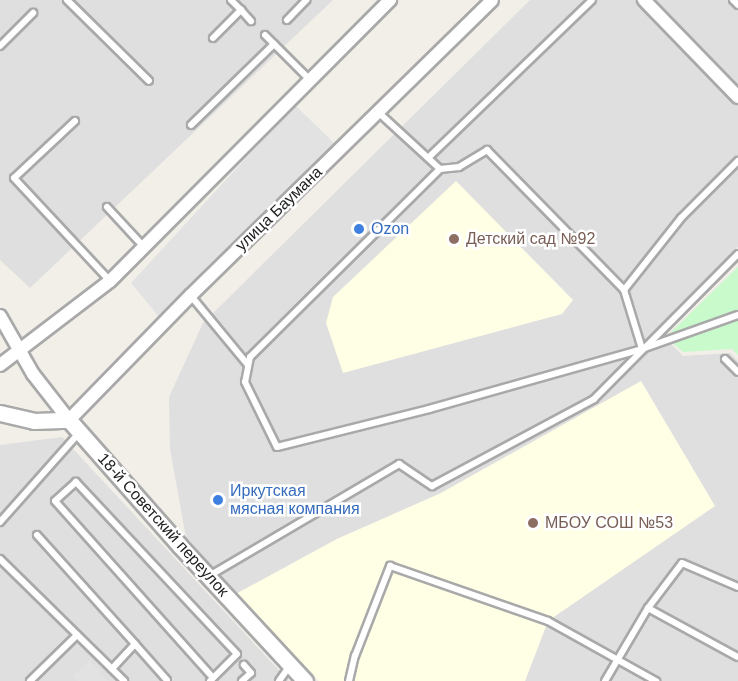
<!DOCTYPE html>
<meta charset="utf-8">
<style>
body{margin:0}
#map{position:relative;width:738px;height:681px;overflow:hidden;background:#f2efe9;font-family:Arial,sans-serif}
div>[style]{position:absolute}
.residential>*{inset:0;background:#e0dfdf}
.education>*{inset:0;background:#ffffe5}
.park>*{inset:0;background:#c8facc}
.parking>*{inset:0;background:#e2e2e2}
.roads{filter:drop-shadow(2px 0 #a9a9a9) drop-shadow(-2px 0 #a9a9a9) drop-shadow(0 2px #a9a9a9) drop-shadow(0 -2px #a9a9a9)}
.service>*{height:6px;margin:-3px;padding:0 3px;transform-origin:3px;border-radius:3px;background:#fff}
.minor>*{height:12px;margin:-6px;padding:0 6px;transform-origin:6px;border-radius:6px;background:#fff}
.tertiary>*{height:15px;margin:-7.5px;padding:0 7.5px;transform-origin:7.5px;border-radius:7.5px;background:#fff}
.dots>*{width:16px;height:16px;translate:-50% -50%;box-sizing:border-box;border:3px solid #fff;border-radius:50%}
span{translate:-50% -50%;white-space:nowrap;text-align:center;line-height:1.15;-webkit-text-stroke:5px #fff;paint-order:stroke}
.street-label{font-size:16px;color:#222}
.shop-label{font-size:16px;color:#366cbe}
.left{translate:0 -50%;text-align:left}
.education-label{font-size:16px;color:#785e54}
</style>
<div id="map">
<div class="residential">
<i style="clip-path:polygon(0 0,333px 0,30px 288px,0 260px)"></i>
<i style="clip-path:polygon(530px 0,640px 0,738px 102px,738px 247px,656px 329px,683px 356px,730px 353px,738px 361px,738px 681px,525px 681px,548px 621px,439px 494px,337px 539px,236px 594px,187px 543px,170px 449px,169px 397px,203px 323px)"></i>
<i style="clip-path:polygon(654px 0,738px 0,738px 86px)"></i>
<i style="clip-path:polygon(62px 437px,289px 681px,0 681px,0 445px)"></i>
</div>
<div class="education">
<i style="clip-path:polygon(456px 181px,573px 300px,562px 314px,343px 373px,326px 323px,333px 297px)"></i>
<i style="clip-path:polygon(641px 381px,715px 506px,548px 621px,525px 681px,319px 681px,236px 594px,337px 539px,439px 494px)"></i>
</div>
<div class="park">
<i style="clip-path:polygon(738px 267px,738px 355px,732px 349px,683px 352px,666px 337px)"></i>
</div>
<div class="parking">
<i style="clip-path:polygon(295px 105px,335px 144px,159px 317px,131px 283px)"></i>
<i style="clip-path:polygon(89px 660px,108px 681px,77px 681px,73px 676px)"></i>
</div>
<div class="roads">
<div class="service">
<i style="left:67px;top:0;width:115px;rotate:44.6deg"></i>
<i style="left:733px;top:0;width:7px;rotate:45deg"></i>
<i style="left:241px;top:10px;width:15px;rotate:48deg"></i>
<i style="left:287px;top:20px;width:28px;rotate:-46deg"></i>
<i style="left:265px;top:35px;width:65px;rotate:45deg"></i>
<i style="left:213px;top:38px;width:40px;rotate:-45deg"></i>
<i style="left:241px;top:10px;width:14px;rotate:-135deg"></i>
<i style="left:0;top:46px;width:47px;rotate:-45deg"></i>
<i style="left:378px;top:112px;width:84px;rotate:42.6deg"></i>
<i style="left:440px;top:169px;width:19px;rotate:-6deg"></i>
<i style="left:459px;top:167px;width:33px;rotate:-31deg"></i>
<i style="left:487px;top:150px;width:196px;rotate:45.6deg"></i>
<i style="left:624px;top:290px;width:62px;rotate:73deg"></i>
<i style="left:75px;top:121px;width:83px;rotate:136.9deg"></i>
<i style="left:14px;top:178px;width:141px;rotate:47deg"></i>
<i style="left:191px;top:125px;width:116px;rotate:-44.3deg"></i>
<i style="left:429px;top:157px;width:226px;rotate:-43.9deg"></i>
<i style="left:440px;top:169px;width:267px;rotate:135.3deg"></i>
<i style="left:250px;top:357px;width:25px;rotate:101deg"></i>
<i style="left:245px;top:382px;width:72px;rotate:63.8deg"></i>
<i style="left:277px;top:447px;width:157px;rotate:-14deg"></i>
<i style="left:429px;top:409px;width:221px;rotate:-15.7deg"></i>
<i style="left:642px;top:349px;width:102px;rotate:-19.5deg"></i>
<i style="left:107px;top:207px;width:56px;rotate:47.2deg"></i>
<i style="left:624px;top:290px;width:92px;rotate:-51.6deg"></i>
<i style="left:681px;top:218px;width:81px;rotate:-45deg"></i>
<i style="left:191px;top:296px;width:89px;rotate:50.4deg"></i>
<i style="left:725px;top:359px;width:18px;rotate:45deg"></i>
<i style="left:0;top:522px;width:119px;rotate:-48.4deg"></i>
<i style="left:37px;top:535px;width:147px;rotate:48deg"></i>
<i style="left:135px;top:644px;width:34px;rotate:133deg"></i>
<i style="left:0;top:559px;width:174px;rotate:44.5deg"></i>
<i style="left:209px;top:576px;width:221px;rotate:-30.5deg"></i>
<i style="left:399px;top:464px;width:40px;rotate:34deg"></i>
<i style="left:432px;top:486px;width:184px;rotate:-28.2deg"></i>
<i style="left:594px;top:399px;width:204px;rotate:-45.2deg"></i>
<i style="left:648px;top:608px;width:102px;rotate:28.6deg"></i>
<i style="left:135px;top:644px;width:48px;rotate:48.4deg"></i>
<i style="left:30px;top:681px;width:66px;rotate:-44.4deg"></i>
<i style="left:210px;top:681px;width:38px;rotate:-45deg"></i>
<i style="left:237px;top:654px;width:236px;rotate:-133.1deg"></i>
<i style="left:76px;top:482px;width:28px;rotate:138deg"></i>
<i style="left:55px;top:501px;width:237px;rotate:48.2deg"></i>
<i style="left:242px;top:681px;width:12px;rotate:-42deg"></i>
<i style="left:251px;top:673px;width:11px;rotate:-131deg"></i>
<i style="left:279px;top:681px;width:19px;rotate:-55deg"></i>
<i style="left:349px;top:681px;width:26px;rotate:-77deg"></i>
<i style="left:355px;top:656px;width:97px;rotate:-68.7deg"></i>
<i style="left:390px;top:566px;width:167px;rotate:19.2deg"></i>
<i style="left:548px;top:621px;width:124px;rotate:29.1deg"></i>
<i style="left:605px;top:681px;width:85px;rotate:-59.5deg"></i>
<i style="left:648px;top:608px;width:56px;rotate:-52.9deg"></i>
<i style="left:682px;top:563px;width:61px;rotate:23.2deg"></i>
</div>
<div class="minor">
<i style="left:644px;top:0;width:135px;rotate:45.9deg"></i>
<i style="left:0;top:316px;width:67px;rotate:60.4deg"></i>
<i style="left:33px;top:374px;width:58px;rotate:52deg"></i>
<i style="left:69px;top:420px;width:175px;rotate:-45.7deg"></i>
<i style="left:191px;top:295px;width:421px;rotate:-44.4deg"></i>
<i style="left:0;top:365px;width:138px;rotate:-37.4deg"></i>
<i style="left:110px;top:281px;width:397px;rotate:-45.1deg"></i>
</div>
<div class="tertiary">
<i style="left:0;top:413px;width:35px;rotate:13deg"></i>
<i style="left:34px;top:421px;width:35px;rotate:-2deg"></i>
<i style="left:69px;top:420px;width:168px;rotate:48.6deg"></i>
<i style="left:180px;top:546px;width:184px;rotate:47.2deg"></i>
</div>
</div>
<div class="dots">
<i style="left:359px;top:229px;background:#3f7fe0"></i>
<i style="left:454px;top:239px;background:#8d6e63"></i>
<i style="left:218px;top:500px;background:#3f7fe0"></i>
<i style="left:533px;top:523px;background:#8d6e63"></i>
</div>
<div class="street-label">
<span style="left:279px;top:209px;rotate:-44deg">улица Баумана</span>
<span style="left:163px;top:525px;rotate:48deg">18-й Советский переулок</span>
</div>
<div class="shop-label">
<span class="left" style="left:371px;top:229px">Ozon</span>
<span class="left" style="left:230px;top:500px">Иркутская<br>мясная компания</span>
</div>
<div class="education-label">
<span class="left" style="left:466px;top:239px">Детский сад №92</span>
<span class="left" style="left:545px;top:523px">МБОУ СОШ №53</span>
</div>
</div>
